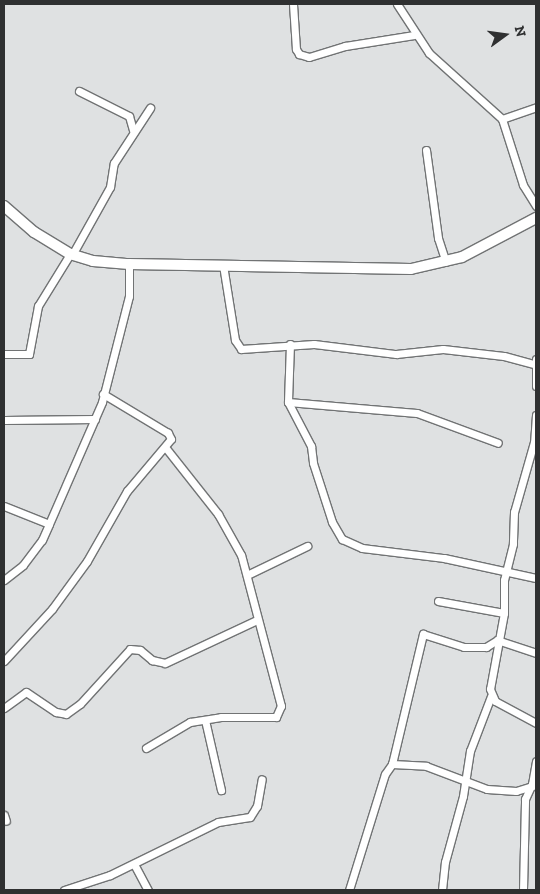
<!DOCTYPE html>
<style>
body{margin:0}
#map{position:relative;width:540px;height:894px;overflow:hidden;background:#dfe1e2;font-family:"Zilla Slab",serif}
div>[style]{position:absolute}
.roads{filter:drop-shadow(1px 0 #717374) drop-shadow(-1px 0 #717374) drop-shadow(0 1px #717374) drop-shadow(0 -1px #717374)}
.minor>*{height:7px;margin:-3.5px;padding:0 3.5px;transform-origin:3.5px;border-radius:3.5px;background:#fff}
.secondary>*{height:10px;margin:-5px;padding:0 5px;transform-origin:5px;border-radius:5px;background:#fff}
span{translate:-50% -50%;white-space:nowrap;text-align:center;line-height:1.15;-webkit-text-stroke:5px #dfe1e2;paint-order:stroke}
.frame{position:absolute;inset:0;border:5px solid #2f3031;pointer-events:none}
.north{position:absolute;left:480px;top:10px;width:50px;height:50px;-webkit-text-stroke:4px #dfe1e2;paint-order:stroke;rotate:76deg;font-size:14px;font-weight:700;line-height:20px;text-align:center;color:#2f3031}
.north::after{content:'';display:block;margin:auto;width:18px;height:22px;background:#2f3031;clip-path:polygon(50% 0,100% 100%,50% 72%,0 100%)}
</style>
<div id="map">
<div class="roads">
<div class="minor">
<i style="left:293px;top:4px;width:45px;rotate:86.2deg"></i>
<i style="left:296px;top:49px;width:6px;rotate:59deg"></i>
<i style="left:299px;top:54px;width:10px;rotate:17deg"></i>
<i style="left:309px;top:57px;width:38px;rotate:-17deg"></i>
<i style="left:345px;top:46px;width:70px;rotate:-9.1deg"></i>
<i style="left:397px;top:4px;width:59px;rotate:56.9deg"></i>
<i style="left:429px;top:53px;width:98px;rotate:42.1deg"></i>
<i style="left:502px;top:119px;width:69px;rotate:72.3deg"></i>
<i style="left:523px;top:185px;width:25px;rotate:58deg"></i>
<i style="left:79px;top:91px;width:56px;rotate:26.6deg"></i>
<i style="left:129px;top:116px;width:15px;rotate:74deg"></i>
<i style="left:502px;top:119px;width:36px;rotate:-19deg"></i>
<i style="left:426px;top:150px;width:89px;rotate:82.2deg"></i>
<i style="left:438px;top:238px;width:25px;rotate:72deg"></i>
<i style="left:72px;top:255px;width:78px;rotate:-60.8deg"></i>
<i style="left:110px;top:187px;width:24px;rotate:-81deg"></i>
<i style="left:114px;top:163px;width:66px;rotate:-56.8deg"></i>
<i style="left:223px;top:265px;width:76px;rotate:80.9deg"></i>
<i style="left:235px;top:340px;width:11px;rotate:56deg"></i>
<i style="left:241px;top:349px;width:73px;rotate:-3.9deg"></i>
<i style="left:314px;top:344px;width:83px;rotate:7deg"></i>
<i style="left:396px;top:354px;width:47px;rotate:-6.1deg"></i>
<i style="left:443px;top:349px;width:61px;rotate:6.5deg"></i>
<i style="left:504px;top:356px;width:31px;rotate:15deg"></i>
<i style="left:290px;top:344px;width:58px;rotate:92deg"></i>
<i style="left:288px;top:402px;width:129px;rotate:4.9deg"></i>
<i style="left:417px;top:413px;width:86px;rotate:20.3deg"></i>
<i style="left:4px;top:354px;width:25px"></i>
<i style="left:29px;top:354px;width:49px;rotate:-79.4deg"></i>
<i style="left:38px;top:306px;width:61px;rotate:-58.4deg"></i>
<i style="left:536px;top:359px;width:27px;rotate:90deg"></i>
<i style="left:288px;top:402px;width:50px;rotate:62.4deg"></i>
<i style="left:311px;top:446px;width:17px;rotate:83deg"></i>
<i style="left:313px;top:463px;width:62px;rotate:72.1deg"></i>
<i style="left:332px;top:522px;width:20px;rotate:60deg"></i>
<i style="left:342px;top:539px;width:22px;rotate:24deg"></i>
<i style="left:362px;top:548px;width:83px;rotate:7deg"></i>
<i style="left:444px;top:558px;width:94px;rotate:12.3deg"></i>
<i style="left:536px;top:415px;width:27px;rotate:94deg"></i>
<i style="left:534px;top:442px;width:73px;rotate:105.9deg"></i>
<i style="left:514px;top:512px;width:32px;rotate:92deg"></i>
<i style="left:513px;top:544px;width:37px;rotate:104deg"></i>
<i style="left:504px;top:580px;width:33px;rotate:90deg"></i>
<i style="left:504px;top:613px;width:77px;rotate:100.4deg"></i>
<i style="left:490px;top:689px;width:13px;rotate:67deg"></i>
<i style="left:495px;top:701px;width:47px;rotate:28.2deg"></i>
<i style="left:4px;top:420px;width:91px;rotate:-0.6deg"></i>
<i style="left:4px;top:506px;width:48px;rotate:21.8deg"></i>
<i style="left:49px;top:524px;width:133px;rotate:-66.5deg"></i>
<i style="left:102px;top:402px;width:109px;rotate:-75.7deg"></i>
<i style="left:129px;top:296px;width:32px;rotate:-90deg"></i>
<i style="left:247px;top:575px;width:67px;rotate:-25.8deg"></i>
<i style="left:4px;top:580px;width:24px;rotate:-38deg"></i>
<i style="left:23px;top:565px;width:31px;rotate:-53deg"></i>
<i style="left:42px;top:540px;width:17px;rotate:-66deg"></i>
<i style="left:438px;top:601px;width:67px;rotate:10.3deg"></i>
<i style="left:4px;top:661px;width:71px;rotate:-47.3deg"></i>
<i style="left:52px;top:609px;width:59px;rotate:-53.9deg"></i>
<i style="left:87px;top:561px;width:81px;rotate:-60.3deg"></i>
<i style="left:127px;top:491px;width:68px;rotate:-49.8deg"></i>
<i style="left:171px;top:439px;width:7px;rotate:-117deg"></i>
<i style="left:168px;top:433px;width:76px;rotate:-149deg"></i>
<i style="left:4px;top:708px;width:27px;rotate:-36deg"></i>
<i style="left:26px;top:692px;width:36px;rotate:34deg"></i>
<i style="left:56px;top:712px;width:10px;rotate:11deg"></i>
<i style="left:66px;top:714px;width:17px;rotate:-36deg"></i>
<i style="left:80px;top:704px;width:74px;rotate:-47.7deg"></i>
<i style="left:130px;top:649px;width:10px;rotate:6deg"></i>
<i style="left:140px;top:650px;width:16px;rotate:40deg"></i>
<i style="left:152px;top:660px;width:13px;rotate:13deg"></i>
<i style="left:165px;top:663px;width:102px;rotate:-25.1deg"></i>
<i style="left:205px;top:720px;width:72px;rotate:77.1deg"></i>
<i style="left:146px;top:748px;width:51px;rotate:-30.6deg"></i>
<i style="left:190px;top:722px;width:31px;rotate:-9deg"></i>
<i style="left:221px;top:717px;width:55px"></i>
<i style="left:276px;top:717px;width:12px;rotate:-66deg"></i>
<i style="left:281px;top:706px;width:156px;rotate:-104.8deg"></i>
<i style="left:241px;top:555px;width:47px;rotate:-119.3deg"></i>
<i style="left:218px;top:514px;width:85px;rotate:-128.3deg"></i>
<i style="left:392px;top:764px;width:134px;rotate:-76.6deg"></i>
<i style="left:423px;top:634px;width:43px;rotate:17.6deg"></i>
<i style="left:464px;top:647px;width:22px"></i>
<i style="left:486px;top:647px;width:13px;rotate:-32deg"></i>
<i style="left:497px;top:640px;width:41px;rotate:18.4deg"></i>
<i style="left:4px;top:815px;width:6px;rotate:72deg"></i>
<i style="left:134px;top:864px;width:30px;rotate:62deg"></i>
<i style="left:64px;top:890px;width:48px;rotate:-18.1deg"></i>
<i style="left:110px;top:875px;width:120px;rotate:-26.1deg"></i>
<i style="left:218px;top:822px;width:32px;rotate:-9deg"></i>
<i style="left:250px;top:817px;width:13px;rotate:-58deg"></i>
<i style="left:257px;top:806px;width:27px;rotate:-80deg"></i>
<i style="left:349px;top:890px;width:121px;rotate:-72.8deg"></i>
<i style="left:385px;top:774px;width:12px;rotate:-55deg"></i>
<i style="left:392px;top:764px;width:34px;rotate:3deg"></i>
<i style="left:426px;top:766px;width:65px;rotate:20.7deg"></i>
<i style="left:487px;top:789px;width:29px;rotate:4deg"></i>
<i style="left:516px;top:791px;width:21px;rotate:-17deg"></i>
<i style="left:442px;top:890px;width:28px;rotate:-84deg"></i>
<i style="left:445px;top:862px;width:68px;rotate:-74.7deg"></i>
<i style="left:463px;top:796px;width:46px;rotate:-81.2deg"></i>
<i style="left:470px;top:751px;width:59px;rotate:-69.1deg"></i>
<i style="left:523px;top:890px;width:91px;rotate:-88.7deg"></i>
<i style="left:525px;top:799px;width:17px;rotate:-65deg"></i>
<i style="left:532px;top:784px;width:23px;rotate:-80deg"></i>
</div>
<div class="secondary">
<i style="left:4px;top:206px;width:40px;rotate:41deg"></i>
<i style="left:34px;top:232px;width:42px;rotate:31.4deg"></i>
<i style="left:70px;top:254px;width:24px;rotate:17deg"></i>
<i style="left:93px;top:261px;width:36px;rotate:5deg"></i>
<i style="left:129px;top:264px;width:282px;rotate:1deg"></i>
<i style="left:411px;top:269px;width:52px;rotate:-13.2deg"></i>
<i style="left:462px;top:257px;width:84px;rotate:-27.8deg"></i>
</div>
</div>
<div class="frame"></div>
<div class="north">N</div>
</div>
